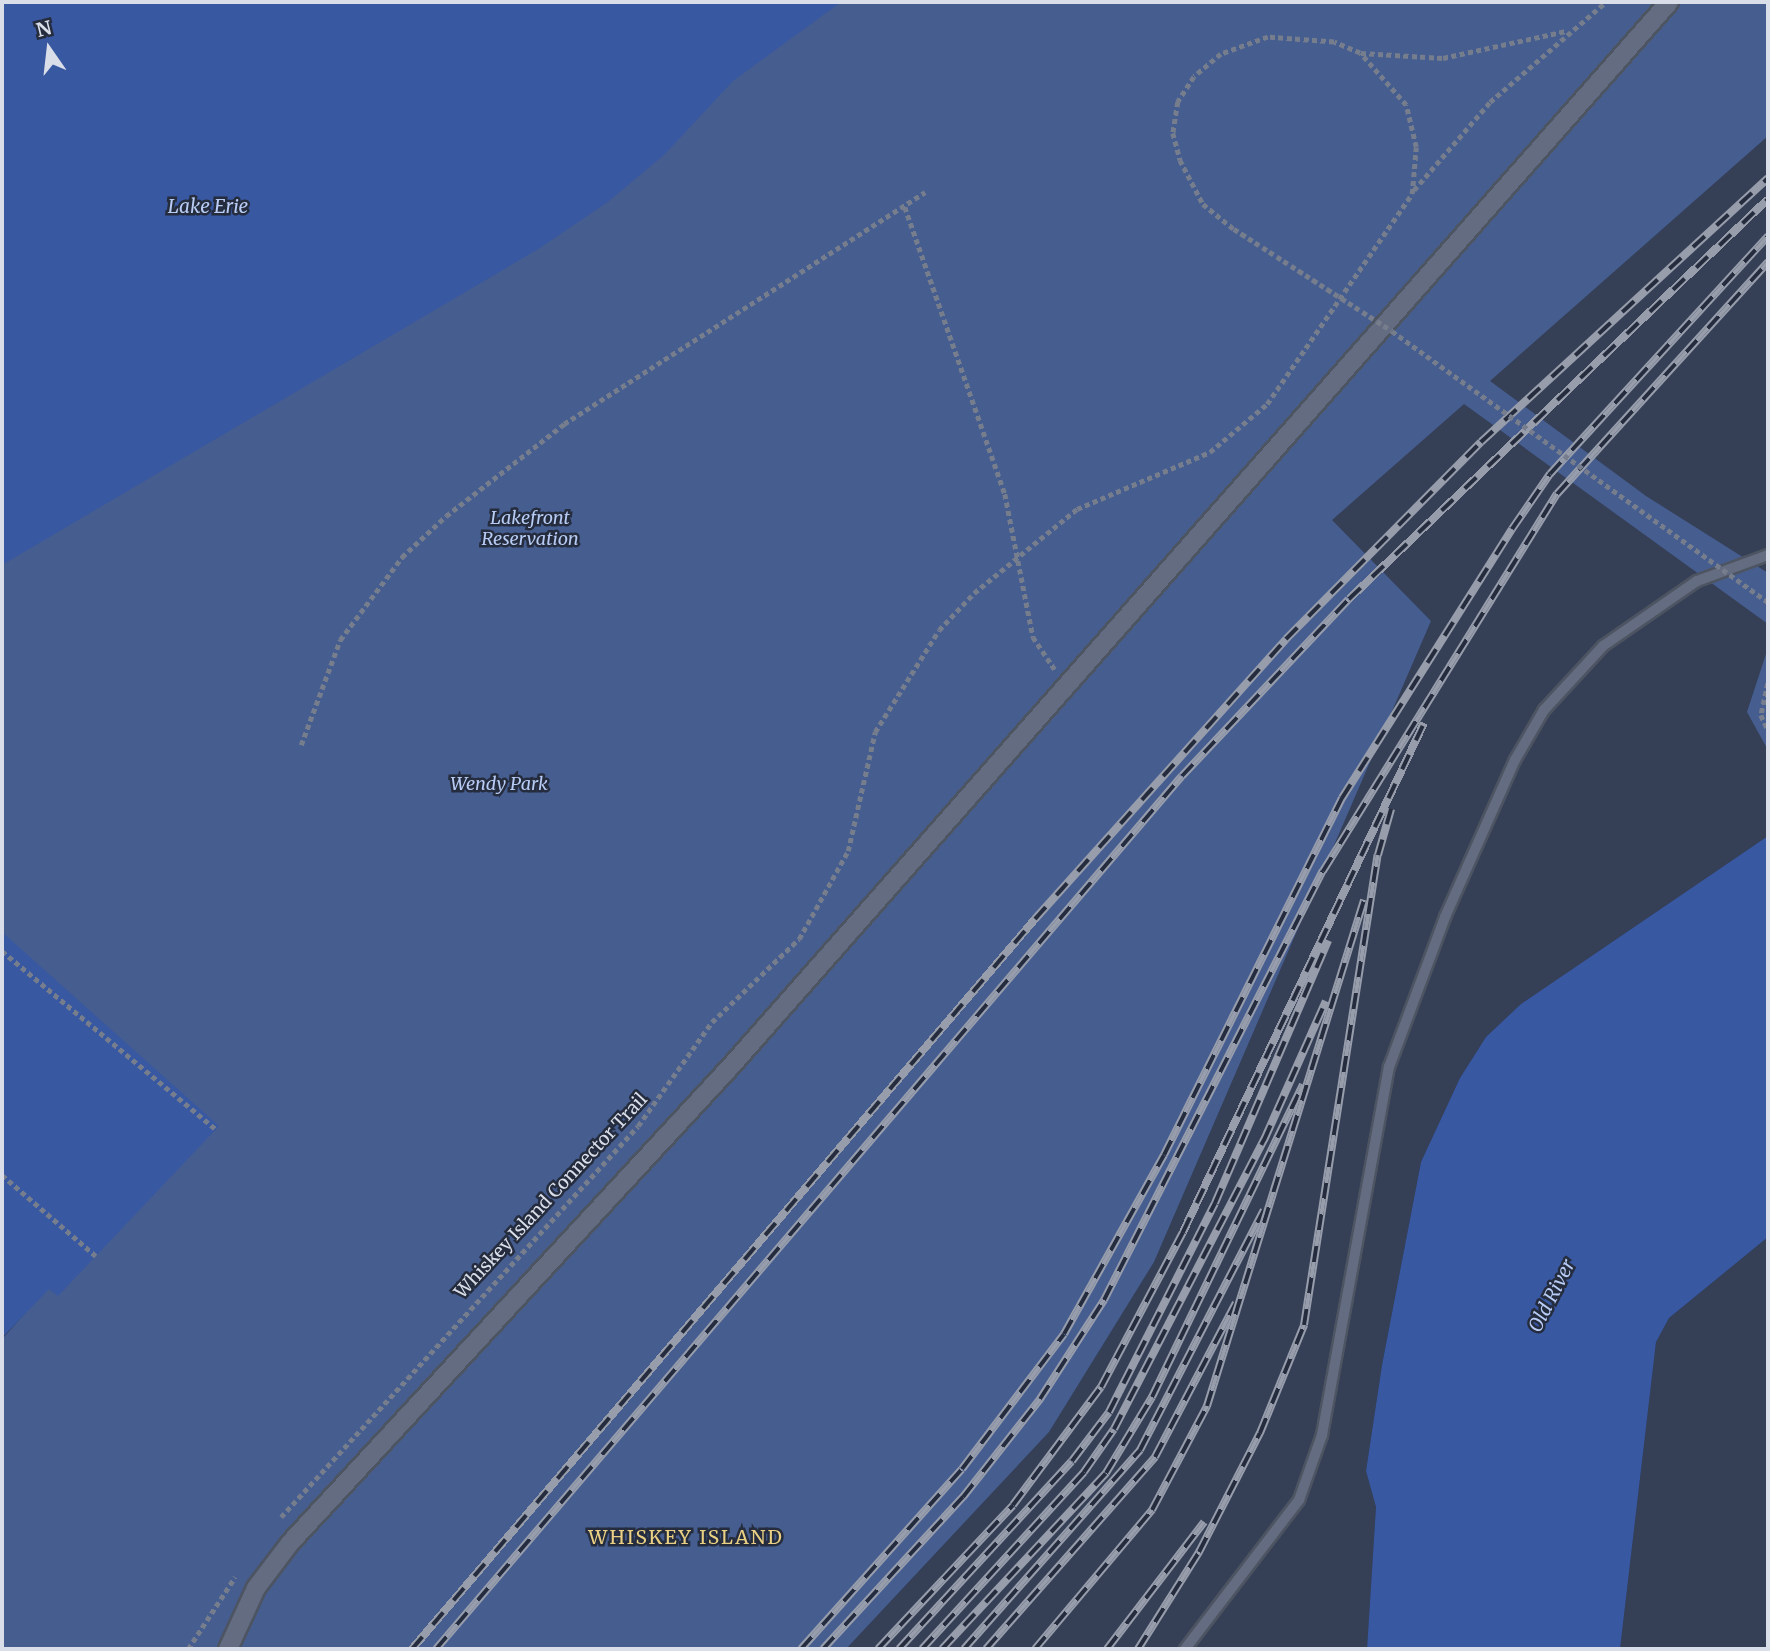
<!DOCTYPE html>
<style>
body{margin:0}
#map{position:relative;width:1770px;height:1651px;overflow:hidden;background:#2e3648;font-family:Merriweather,serif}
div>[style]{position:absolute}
.built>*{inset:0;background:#354057}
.green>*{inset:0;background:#465d90}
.water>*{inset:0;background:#3958a2}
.path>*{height:4.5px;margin-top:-2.25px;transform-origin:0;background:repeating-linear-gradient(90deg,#767d8c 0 5px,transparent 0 8.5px)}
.roads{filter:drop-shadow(2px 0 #4d5462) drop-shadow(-2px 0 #4d5462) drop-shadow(0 2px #4d5462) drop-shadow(0 -2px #4d5462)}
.service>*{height:10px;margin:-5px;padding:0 5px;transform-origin:5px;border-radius:5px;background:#636c80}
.minor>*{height:18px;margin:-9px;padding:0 9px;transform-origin:9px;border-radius:9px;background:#636c80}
.rail>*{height:8px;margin-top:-4px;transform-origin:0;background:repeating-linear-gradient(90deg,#242c3d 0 16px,#979dab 0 32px);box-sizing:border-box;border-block:2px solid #979dab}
.path-bridge>*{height:4.5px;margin-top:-2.25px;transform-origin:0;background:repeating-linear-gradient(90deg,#767d8c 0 5px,transparent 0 8.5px)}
span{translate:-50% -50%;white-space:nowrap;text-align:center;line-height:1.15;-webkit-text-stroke:5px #242c3d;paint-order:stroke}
.park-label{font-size:18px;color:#b7cbf4;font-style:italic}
.street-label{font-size:18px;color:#d9dee9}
.water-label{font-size:19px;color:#b8ccf5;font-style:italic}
.neighbourhood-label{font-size:19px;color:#ead084;letter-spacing:2px}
.frame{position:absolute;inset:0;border:4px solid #d9dee9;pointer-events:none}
.north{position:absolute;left:14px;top:14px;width:70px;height:70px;-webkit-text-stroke:5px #242c3d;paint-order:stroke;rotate:346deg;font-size:19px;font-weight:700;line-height:28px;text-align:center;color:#d9dee9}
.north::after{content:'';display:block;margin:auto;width:24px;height:32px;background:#d9dee9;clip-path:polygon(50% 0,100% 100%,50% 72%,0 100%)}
</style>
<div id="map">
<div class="built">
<i style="clip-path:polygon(1768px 136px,1768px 836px,1521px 1004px,1486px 1037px,1460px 1078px,1421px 1162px,1382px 1365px,1366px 1471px,1376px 1507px,1367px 1649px,846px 1649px,1049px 1432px,1154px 1262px,1431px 621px,1331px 520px)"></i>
<i style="clip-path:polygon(1768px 1237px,1768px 1649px,1620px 1649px,1656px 1342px,1669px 1318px)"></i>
</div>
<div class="green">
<i style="clip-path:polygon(136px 2px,1768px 2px,1768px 136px,1490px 381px,1646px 496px,1768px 573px,1768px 624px,1464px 404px,1332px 520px,1431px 621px,1154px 1262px,1049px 1432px,846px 1649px,2px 1649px,2px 1339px,47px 1289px,2px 1026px,2px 146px)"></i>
<i style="clip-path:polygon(1768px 648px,1768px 750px,1747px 712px)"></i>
</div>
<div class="water">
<i style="clip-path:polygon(2px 2px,841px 2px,733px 81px,665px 154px,609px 201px,540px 248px,2px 565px)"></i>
<i style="clip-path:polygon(1768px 836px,1768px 1237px,1669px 1318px,1656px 1342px,1620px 1649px,1367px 1649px,1376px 1507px,1366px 1471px,1382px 1365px,1421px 1162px,1460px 1078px,1486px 1037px,1521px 1004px)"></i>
<i style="clip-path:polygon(2px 932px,219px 1126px,58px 1296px,49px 1289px,2px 1338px)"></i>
</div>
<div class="path">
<i style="left:1361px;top:53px;width:82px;rotate:3.5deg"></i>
<i style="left:1443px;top:58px;width:126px;rotate:-12.4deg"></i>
<i style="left:1414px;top:190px;width:116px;rotate:-49.2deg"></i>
<i style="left:1490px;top:102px;width:153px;rotate:-40.8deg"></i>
<i style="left:905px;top:207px;width:304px;rotate:70.8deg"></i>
<i style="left:1005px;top:494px;width:146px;rotate:78.9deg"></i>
<i style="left:1033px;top:637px;width:40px;rotate:56deg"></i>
<i style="left:1768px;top:683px;width:33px;rotate:102deg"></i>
<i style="left:1761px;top:715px;width:17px;rotate:65deg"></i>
<i style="left:301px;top:745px;width:112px;rotate:-69.6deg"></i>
<i style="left:340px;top:640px;width:104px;rotate:-53.2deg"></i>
<i style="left:402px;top:557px;width:60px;rotate:-43deg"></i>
<i style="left:446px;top:516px;width:150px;rotate:-37.9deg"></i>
<i style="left:564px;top:424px;width:429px;rotate:-32.7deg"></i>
<i style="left:2px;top:951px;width:278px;rotate:39.8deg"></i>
<i style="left:2px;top:1175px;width:124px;rotate:40.8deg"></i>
<i style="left:281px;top:1517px;width:529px;rotate:-47.6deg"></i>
<i style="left:638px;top:1126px;width:128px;rotate:-54.6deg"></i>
<i style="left:712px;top:1022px;width:120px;rotate:-43.7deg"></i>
<i style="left:799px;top:939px;width:101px;rotate:-60.9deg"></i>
<i style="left:848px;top:851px;width:122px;rotate:-77.2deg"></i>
<i style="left:875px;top:732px;width:120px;rotate:-57.9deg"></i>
<i style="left:939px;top:630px;width:51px;rotate:-46.6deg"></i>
<i style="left:974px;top:593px;width:133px;rotate:-39.2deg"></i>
<i style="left:1077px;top:509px;width:145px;rotate:-23.2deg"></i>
<i style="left:1210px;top:452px;width:75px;rotate:-40.1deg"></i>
<i style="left:1267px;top:404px;width:255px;rotate:-55.4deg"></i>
<i style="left:1412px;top:194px;width:47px;rotate:-85.1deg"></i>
<i style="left:1416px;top:147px;width:43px;rotate:-103.4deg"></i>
<i style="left:1406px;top:105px;width:69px;rotate:-131.5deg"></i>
<i style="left:1360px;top:53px;width:28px;rotate:-157deg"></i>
<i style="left:1334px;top:42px;width:66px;rotate:-175.7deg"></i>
<i style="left:1268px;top:37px;width:50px;rotate:160.1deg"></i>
<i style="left:1221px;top:54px;width:35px;rotate:140deg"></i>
<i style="left:1194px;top:77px;width:30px;rotate:123deg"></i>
<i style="left:1178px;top:102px;width:31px;rotate:99deg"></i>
<i style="left:1173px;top:133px;width:28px;rotate:75deg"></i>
<i style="left:1180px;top:160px;width:50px;rotate:62.4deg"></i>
<i style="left:1203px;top:204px;width:40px;rotate:39deg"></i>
<i style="left:188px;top:1649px;width:86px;rotate:-56.9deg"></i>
</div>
<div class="roads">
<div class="service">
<i style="left:1185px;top:1649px;width:188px;rotate:-52.6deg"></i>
<i style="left:1299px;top:1500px;width:69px;rotate:-70.5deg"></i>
<i style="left:1322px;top:1435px;width:374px;rotate:-79.7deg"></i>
<i style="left:1389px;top:1067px;width:160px;rotate:-69.5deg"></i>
<i style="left:1445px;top:917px;width:172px;rotate:-66deg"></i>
<i style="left:1515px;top:760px;width:58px;rotate:-59.9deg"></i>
<i style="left:1544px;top:710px;width:87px;rotate:-47.3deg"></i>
<i style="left:1603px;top:646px;width:114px;rotate:-34.7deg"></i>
<i style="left:1697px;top:581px;width:76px;rotate:-20.1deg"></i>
</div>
<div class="minor">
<i style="left:228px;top:1649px;width:67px;rotate:-65.3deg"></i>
<i style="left:256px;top:1588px;width:56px;rotate:-52.9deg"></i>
<i style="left:290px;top:1543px;width:651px;rotate:-47.24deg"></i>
<i style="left:732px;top:1065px;width:1417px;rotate:-48.6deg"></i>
</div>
</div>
<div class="rail">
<i style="left:412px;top:1649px;width:960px;rotate:-49.52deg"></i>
<i style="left:1035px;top:919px;width:376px;rotate:-48.1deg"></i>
<i style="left:1286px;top:639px;width:277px;rotate:-45.3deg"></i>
<i style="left:1481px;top:442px;width:390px;rotate:-42.6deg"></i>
<i style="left:436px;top:1649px;width:1148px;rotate:-49.49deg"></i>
<i style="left:1182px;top:776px;width:243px;rotate:-46.7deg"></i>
<i style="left:1349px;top:599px;width:579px;rotate:-43.67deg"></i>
<i style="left:801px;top:1649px;width:241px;rotate:-48.2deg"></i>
<i style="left:962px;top:1469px;width:169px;rotate:-52.9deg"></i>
<i style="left:1064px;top:1334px;width:205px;rotate:-60.8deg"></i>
<i style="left:1164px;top:1155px;width:399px;rotate:-63.5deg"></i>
<i style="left:1342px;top:798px;width:318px;rotate:-57.7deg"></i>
<i style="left:1512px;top:529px;width:67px;rotate:-55.4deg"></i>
<i style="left:1550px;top:474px;width:323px;rotate:-47.5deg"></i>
<i style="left:823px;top:1649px;width:207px;rotate:-47.4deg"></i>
<i style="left:963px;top:1497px;width:125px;rotate:-51.8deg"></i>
<i style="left:1040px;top:1399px;width:118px;rotate:-57.1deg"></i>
<i style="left:1104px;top:1300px;width:482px;rotate:-63deg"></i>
<i style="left:1323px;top:871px;width:444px;rotate:-58.2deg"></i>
<i style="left:1557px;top:494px;width:314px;rotate:-47.7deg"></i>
<i style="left:878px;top:1649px;width:197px;rotate:-46.8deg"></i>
<i style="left:1013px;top:1505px;width:147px;rotate:-53.3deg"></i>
<i style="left:1101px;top:1387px;width:175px;rotate:-62.1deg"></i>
<i style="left:1183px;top:1232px;width:563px;rotate:-64.66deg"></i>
<i style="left:899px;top:1649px;width:255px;rotate:-47.4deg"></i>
<i style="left:1072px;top:1461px;width:61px;rotate:-52.9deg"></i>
<i style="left:1109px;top:1412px;width:234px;rotate:-63.1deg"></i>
<i style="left:1215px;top:1203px;width:286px;rotate:-66.7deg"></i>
<i style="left:922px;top:1649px;width:240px;rotate:-47.5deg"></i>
<i style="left:1084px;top:1472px;width:52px;rotate:-55.1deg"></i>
<i style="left:1114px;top:1429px;width:326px;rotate:-62.6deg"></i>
<i style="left:1264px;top:1140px;width:152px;rotate:-66deg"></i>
<i style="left:942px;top:1649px;width:241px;rotate:-47deg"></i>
<i style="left:1106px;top:1473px;width:89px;rotate:-58.8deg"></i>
<i style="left:1152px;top:1397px;width:347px;rotate:-64.2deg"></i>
<i style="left:964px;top:1649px;width:266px;rotate:-48.5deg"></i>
<i style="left:1140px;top:1450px;width:270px;rotate:-62.7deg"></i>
<i style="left:986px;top:1649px;width:256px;rotate:-48.6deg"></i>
<i style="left:1155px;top:1457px;width:174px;rotate:-62.3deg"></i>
<i style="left:1035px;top:1649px;width:182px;rotate:-49.9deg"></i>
<i style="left:1152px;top:1510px;width:118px;rotate:-62.1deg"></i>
<i style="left:1207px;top:1406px;width:530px;rotate:-72.76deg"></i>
<i style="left:1107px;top:1649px;width:160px;rotate:-52.6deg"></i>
<i style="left:1138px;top:1649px;width:115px;rotate:-57.8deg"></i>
<i style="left:1199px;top:1552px;width:134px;rotate:-62.9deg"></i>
<i style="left:1260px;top:1433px;width:117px;rotate:-67.8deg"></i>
<i style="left:1304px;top:1325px;width:476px;rotate:-81.1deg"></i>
<i style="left:1378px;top:855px;width:48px;rotate:-74.2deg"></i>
</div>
<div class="path-bridge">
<i style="left:1234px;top:229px;width:188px;rotate:32.8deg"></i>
<i style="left:1392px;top:331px;width:463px;rotate:35.8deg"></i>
</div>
<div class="park-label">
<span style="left:530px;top:529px">Lakefront<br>Reservation</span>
<span style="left:499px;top:784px">Wendy Park</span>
</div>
<div class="street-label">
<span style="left:551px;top:1196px;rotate:-47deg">Whiskey Island Connector Trail</span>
</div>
<div class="water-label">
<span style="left:208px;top:207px">Lake Erie</span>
<span style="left:1552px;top:1296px;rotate:-63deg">Old River</span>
</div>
<div class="neighbourhood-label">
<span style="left:686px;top:1538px">WHISKEY ISLAND</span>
</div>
<div class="frame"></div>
<div class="north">N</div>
</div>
